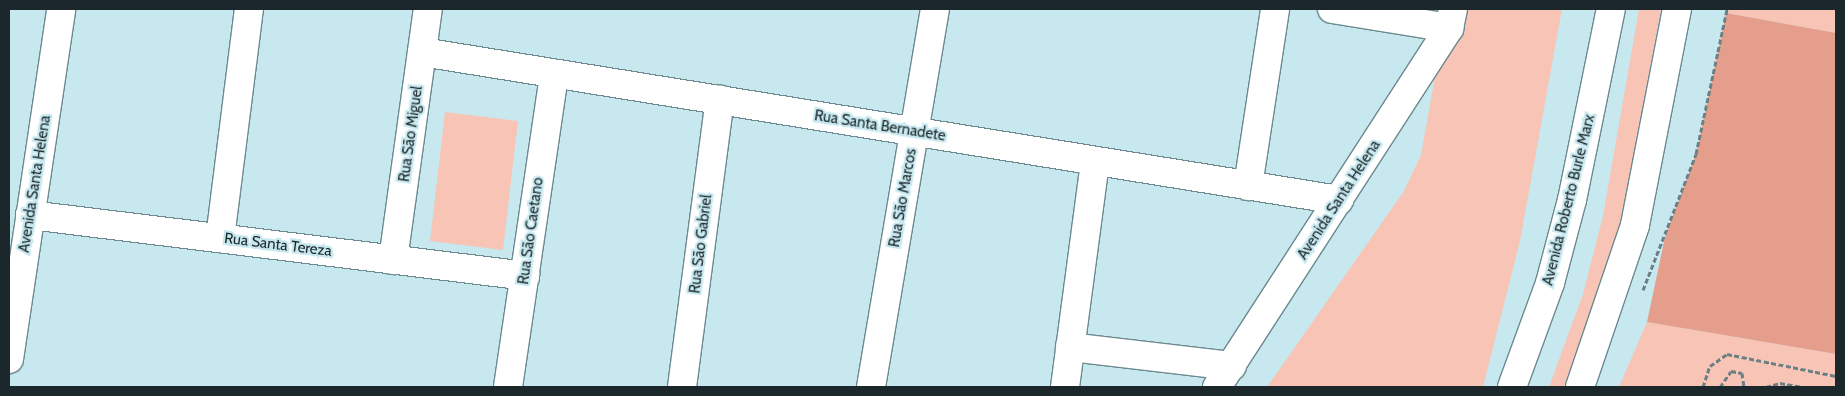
<!DOCTYPE html>
<meta charset="utf-8">
<style>
body{margin:0}
#map{position:relative;width:1845px;height:396px;overflow:hidden;background:#c8e8ef;font-family:Cabin,sans-serif}
div>[style]{position:absolute}
.green>*{inset:0;background:#f7c4b6}
.forest>*{inset:0;background:#e59e8b}
.path>*{height:3px;margin-top:-1.5px;transform-origin:0;background:repeating-linear-gradient(90deg,#6b8085 0 5px,transparent 0 7.5px)}
.roads{filter:drop-shadow(1px 0 #6b898f) drop-shadow(-1px 0 #6b898f) drop-shadow(0 1px #6b898f) drop-shadow(0 -1px #6b898f)}
.street>*{height:28px;margin:-14px;padding:0 14px;transform-origin:14px;border-radius:14px;background:#fff}
.secondary>*{height:28px;margin:-14px;padding:0 14px;transform-origin:14px;border-radius:14px;background:#fff}
span{translate:-50% -50%;white-space:nowrap;text-align:center;line-height:1.15;-webkit-text-stroke:4.5px #c8e8ef;paint-order:stroke}
.street-label{font-size:15px;color:#1b272a}
.frame{position:absolute;inset:0;border:10px solid #1b272a;pointer-events:none}
</style>
<div id="map">
<div class="green">
<i style="clip-path:polygon(1447px 9px,1562px 9px,1520px 241px,1483px 387px,1267px 387px,1404px 191px,1421px 155px)"></i>
<i style="clip-path:polygon(1639px 9px,1661px 9px,1622px 221px,1572px 387px,1549px 387px,1583px 294px,1603px 216px)"></i>
<i style="clip-path:polygon(1727px 9px,1836px 9px,1836px 33px,1726px 13px)"></i>
<i style="clip-path:polygon(445px 112px,518px 121px,503px 250px,430px 241px)"></i>
<i style="clip-path:polygon(1647px 322px,1836px 354px,1836px 387px,1619px 387px)"></i>
</div>
<div class="forest">
<i style="clip-path:polygon(1726px 13px,1836px 33px,1836px 354px,1647px 322px,1665px 237px,1696px 154px)"></i>
</div>
<div class="path">
<i style="left:1643px;top:290px;width:146px;rotate:-68.7deg"></i>
<i style="left:1696px;top:154px;width:148px;rotate:-77.9deg"></i>
<i style="left:1703px;top:387px;width:22px;rotate:-72deg"></i>
<i style="left:1710px;top:366px;width:21px;rotate:-35deg"></i>
<i style="left:1727px;top:354px;width:111px;rotate:11.4deg"></i>
<i style="left:1720px;top:387px;width:19px;rotate:-55deg"></i>
<i style="left:1731px;top:371px;width:11px;rotate:10deg"></i>
<i style="left:1742px;top:373px;width:14px;rotate:82deg"></i>
<i style="left:1766px;top:387px;width:15px;rotate:-16deg"></i>
<i style="left:1780px;top:383px;width:23px;rotate:10deg"></i>
</div>
<div class="roads">
<div class="street">
<i style="left:1332px;top:9px;width:119px;rotate:9.2deg"></i>
<i style="left:422px;top:52px;width:929px;rotate:9.17deg"></i>
<i style="left:1248px;top:186px;width:179px;rotate:-81.3deg"></i>
<i style="left:30px;top:215px;width:499px;rotate:7deg"></i>
<i style="left:220px;top:238px;width:231px;rotate:-82.8deg"></i>
<i style="left:393px;top:260px;width:253px;rotate:-82.1deg"></i>
<i style="left:1070px;top:347px;width:163px;rotate:6.7deg"></i>
<i style="left:9px;top:359px;width:354px;rotate:-81.5deg"></i>
<i style="left:508px;top:387px;width:316px;rotate:-81.6deg"></i>
<i style="left:682px;top:387px;width:290px;rotate:-82.5deg"></i>
<i style="left:1065px;top:387px;width:228px;rotate:-82.4deg"></i>
<i style="left:1217px;top:387px;width:427px;rotate:-57.1deg"></i>
<i style="left:1449px;top:28px;width:19px;rotate:-78deg"></i>
</div>
<div class="secondary">
<i style="left:871px;top:387px;width:383px;rotate:-80.4deg"></i>
<i style="left:1512px;top:387px;width:111px;rotate:-69.9deg"></i>
<i style="left:1550px;top:283px;width:86px;rotate:-75.2deg"></i>
<i style="left:1572px;top:200px;width:195px;rotate:-78.5deg"></i>
<i style="left:1580px;top:387px;width:171px;rotate:-71.2deg"></i>
<i style="left:1635px;top:225px;width:220px;rotate:-79deg"></i>
</div>
</div>
<div class="street-label">
<span style="left:880px;top:126px;rotate:9deg">Rua Santa Bernadete</span>
<span style="left:411px;top:134px;rotate:-82deg">Rua São Miguel</span>
<span style="left:35px;top:184px;rotate:-81deg">Avenida Santa Helena</span>
<span style="left:903px;top:198px;rotate:-80deg">Rua São Marcos</span>
<span style="left:1339px;top:200px;rotate:-57deg">Avenida Santa Helena</span>
<span style="left:1569px;top:200px;rotate:-76deg">Avenida Roberto Burle Marx</span>
<span style="left:531px;top:231px;rotate:-82deg">Rua São Caetano</span>
<span style="left:701px;top:244px;rotate:-83deg">Rua São Gabriel</span>
<span style="left:278px;top:245px;rotate:7deg">Rua Santa Tereza</span>
</div>
<div class="frame"></div>
</div>
